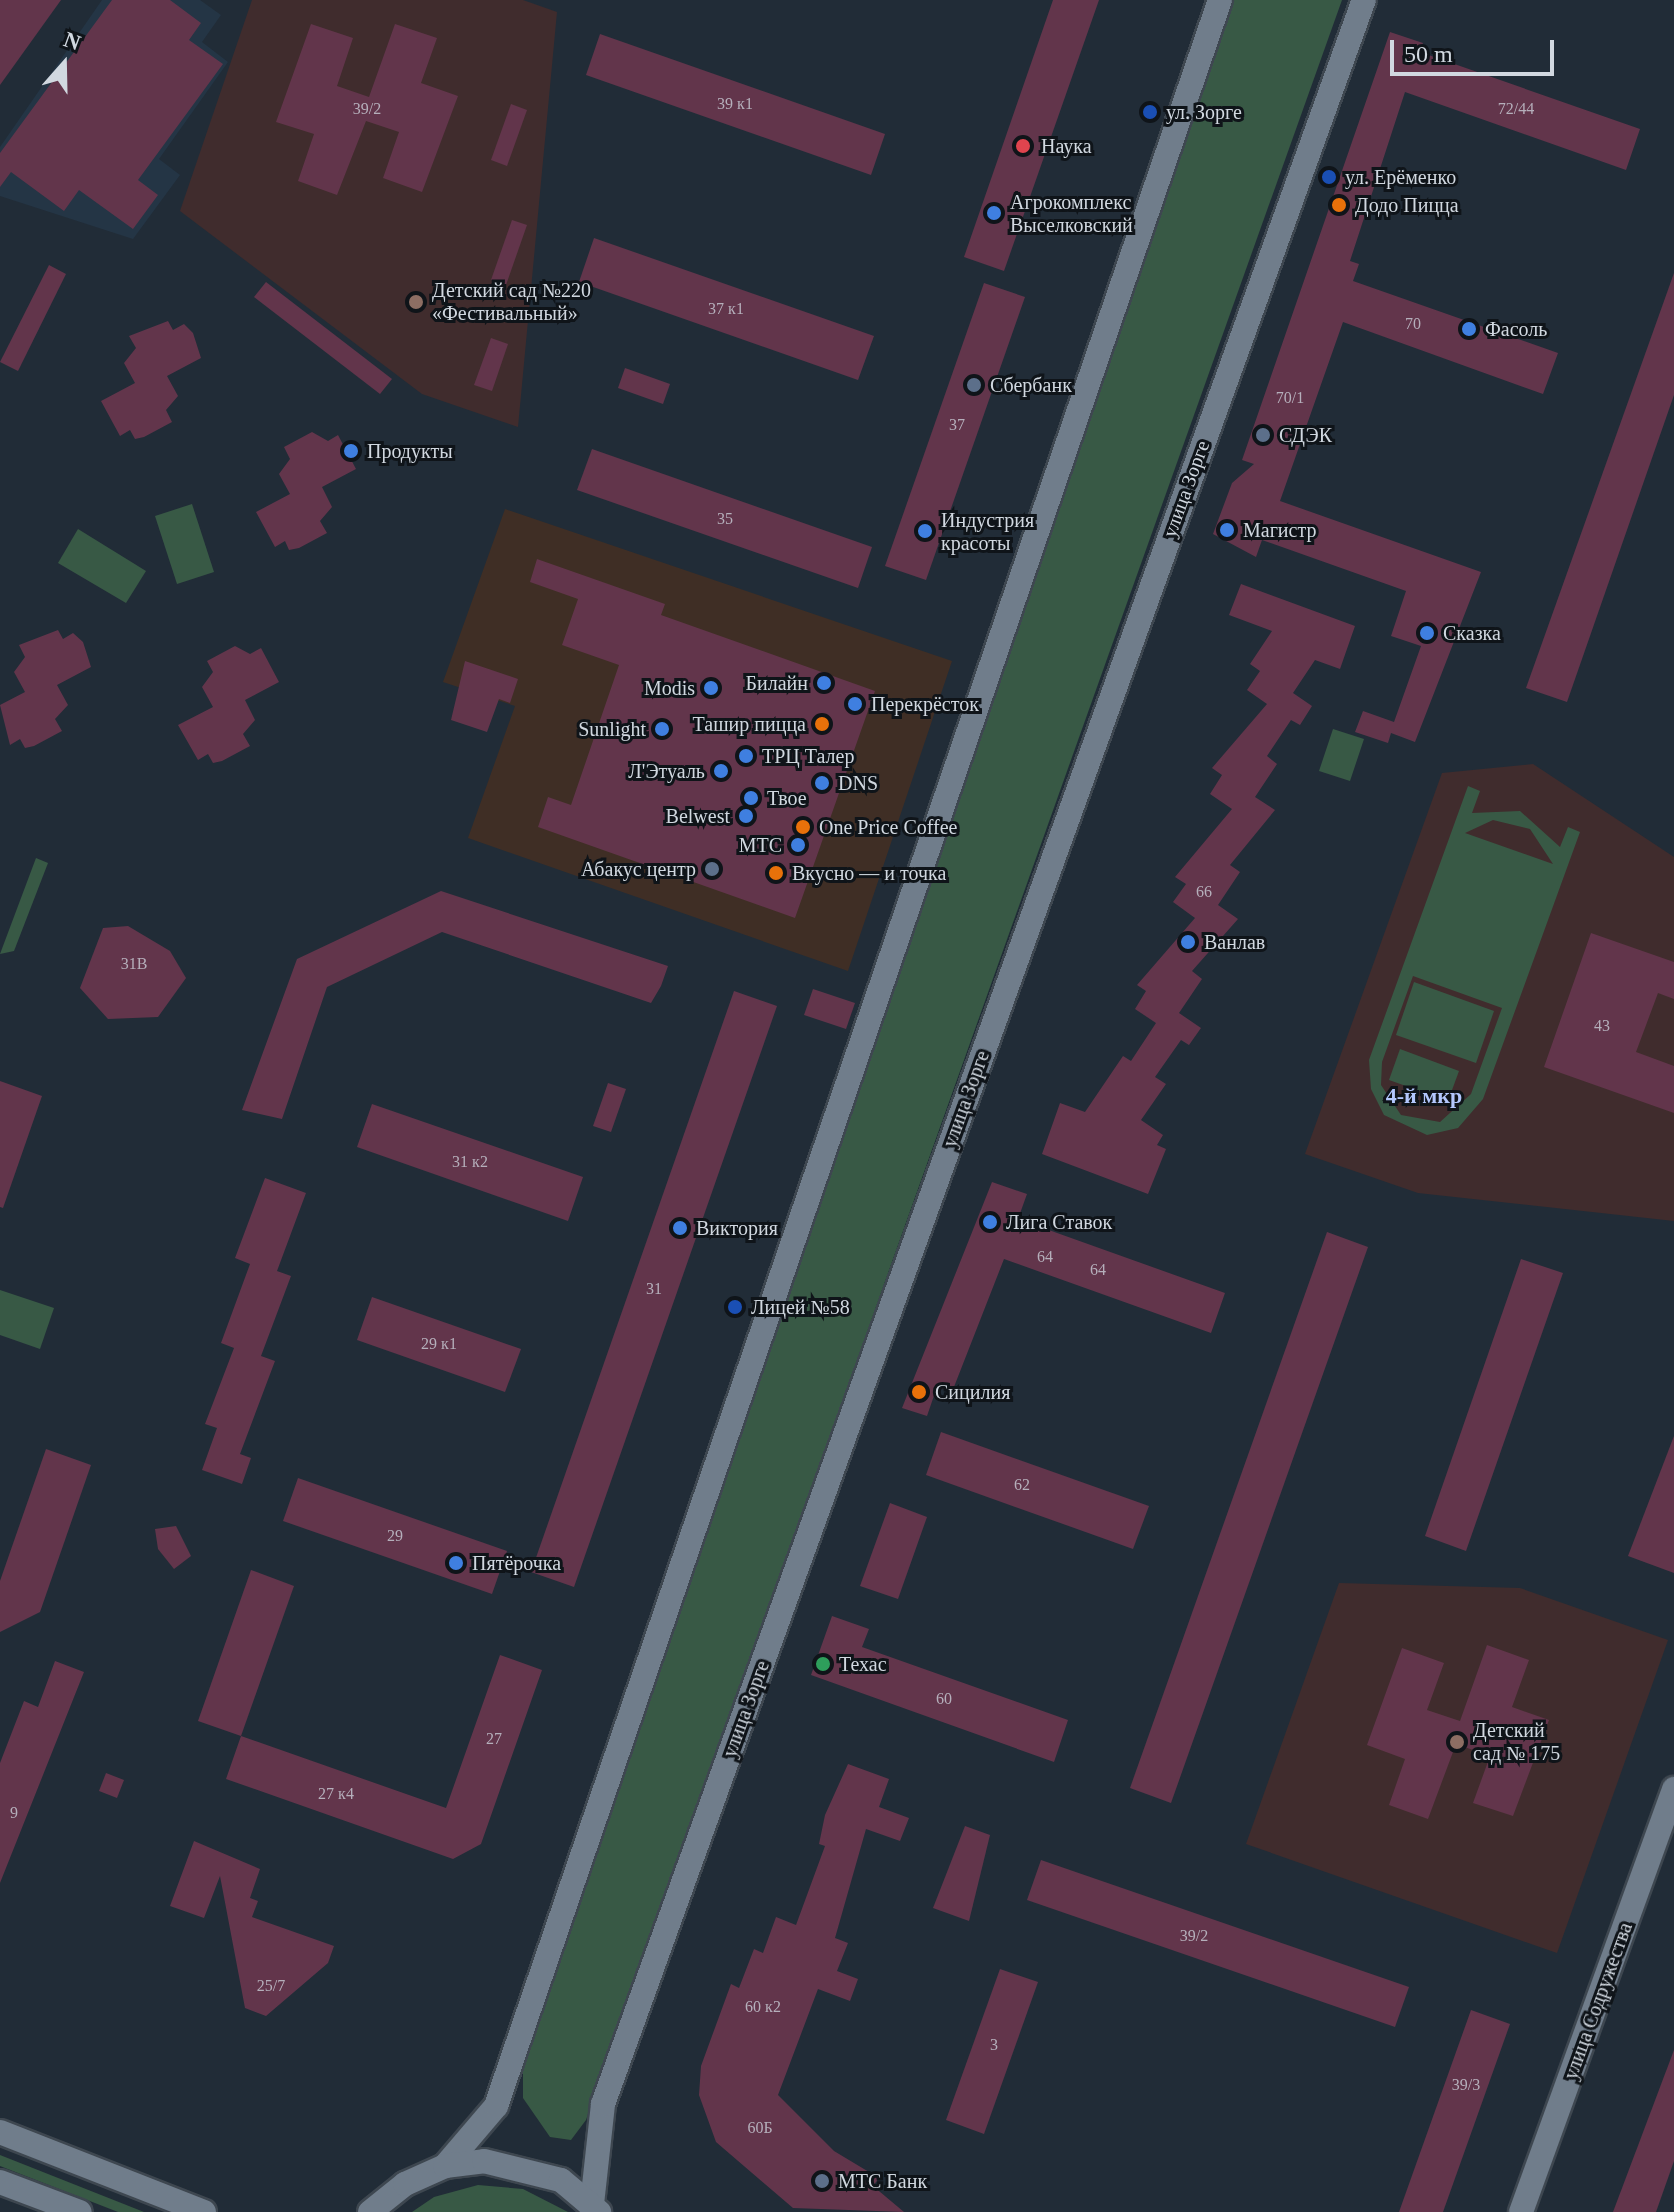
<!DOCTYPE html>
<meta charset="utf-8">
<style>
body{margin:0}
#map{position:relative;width:1674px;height:2212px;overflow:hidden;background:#212c37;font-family:Georgia,serif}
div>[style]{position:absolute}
.commercial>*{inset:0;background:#3f2e25}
.built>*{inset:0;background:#243545}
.education>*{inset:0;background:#402c2d}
.green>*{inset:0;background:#385945}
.building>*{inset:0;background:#62354b}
.roads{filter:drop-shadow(2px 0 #3e4750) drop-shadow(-2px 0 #3e4750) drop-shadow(0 2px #3e4750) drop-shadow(0 -2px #3e4750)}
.secondary>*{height:24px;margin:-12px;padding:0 12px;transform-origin:12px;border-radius:12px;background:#707d8b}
.dots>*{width:22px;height:22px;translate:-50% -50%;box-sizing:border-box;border:4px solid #0f1419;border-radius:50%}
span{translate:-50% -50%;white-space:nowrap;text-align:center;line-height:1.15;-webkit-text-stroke:6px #0f1419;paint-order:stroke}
.number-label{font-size:16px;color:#b5afbb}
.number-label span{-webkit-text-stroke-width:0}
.poi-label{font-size:20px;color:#d1d8e0}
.left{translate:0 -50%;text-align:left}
.right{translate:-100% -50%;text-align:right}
.street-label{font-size:20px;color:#d1d8e0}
.neighbourhood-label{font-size:22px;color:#b3c7fd;font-weight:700}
.north{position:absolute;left:24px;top:24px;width:80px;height:80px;-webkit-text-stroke:6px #0f1419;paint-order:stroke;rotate:20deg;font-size:22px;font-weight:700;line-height:32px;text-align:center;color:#d1d8e0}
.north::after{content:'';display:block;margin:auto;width:28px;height:36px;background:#d1d8e0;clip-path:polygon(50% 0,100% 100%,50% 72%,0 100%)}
.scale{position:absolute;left:1390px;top:40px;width:164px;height:36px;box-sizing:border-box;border:4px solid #d1d8e0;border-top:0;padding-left:10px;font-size:24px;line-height:28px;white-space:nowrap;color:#d1d8e0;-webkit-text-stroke:6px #0f1419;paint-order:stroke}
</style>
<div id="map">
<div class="commercial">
<i style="clip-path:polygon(505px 509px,952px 661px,848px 971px,468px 838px,515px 706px,443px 682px)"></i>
</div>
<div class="built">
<i style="clip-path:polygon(102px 0,200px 0,221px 15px,202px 42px,228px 62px,159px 159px,180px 175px,133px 239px,0 196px,0 147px)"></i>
</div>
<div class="education">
<i style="clip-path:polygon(252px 0,523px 0,557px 12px,518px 427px,422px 394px,180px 211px)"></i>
<i style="clip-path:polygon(1533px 764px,1674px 857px,1674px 1221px,1418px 1193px,1305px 1154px,1442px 773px)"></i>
<i style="clip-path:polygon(1339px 1583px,1520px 1588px,1668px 1640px,1557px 1953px,1246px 1844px)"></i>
</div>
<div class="green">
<i style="clip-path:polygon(1233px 0,1342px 0,586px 2120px,571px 2140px,550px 2137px,523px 2098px,523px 2065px)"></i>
<i style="clip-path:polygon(192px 504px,214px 572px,177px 584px,155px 516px)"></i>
<i style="clip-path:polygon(78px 529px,146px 571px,126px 603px,58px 563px)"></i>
<i style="clip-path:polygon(1333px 729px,1364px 739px,1350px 781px,1319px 771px)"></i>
<i style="clip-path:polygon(evenodd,1468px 786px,1480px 791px,1472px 813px,1520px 811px,1560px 847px,1568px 827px,1580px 832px,1483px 1099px,1458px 1128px,1427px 1135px,1384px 1115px,1371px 1089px,1369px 1060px,1468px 786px,1493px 820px,1530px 829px,1553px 864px,1465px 833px,1493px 820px,1468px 786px,1413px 976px,1502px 1008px,1471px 1094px,1440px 1122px,1401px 1115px,1381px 1085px,1382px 1062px,1413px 976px)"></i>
<i style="clip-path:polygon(36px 858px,48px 863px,14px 951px,0 954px)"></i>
<i style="clip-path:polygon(1414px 982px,1494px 1011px,1476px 1063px,1396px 1035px)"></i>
<i style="clip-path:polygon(1400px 1049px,1459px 1071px,1448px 1101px,1389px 1080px)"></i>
<i style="clip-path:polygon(0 1290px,54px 1308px,40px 1349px,0 1335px)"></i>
<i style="clip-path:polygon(0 2155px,144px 2212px,118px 2212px,0 2166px)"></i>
<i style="clip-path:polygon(478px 2185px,523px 2189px,568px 2212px,412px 2212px,434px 2197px)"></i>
</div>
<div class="building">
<i style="clip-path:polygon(0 0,61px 0,0 85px)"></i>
<i style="clip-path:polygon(112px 0,170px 0,201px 23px,189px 40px,223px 64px,138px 180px,158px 195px,133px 229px,79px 190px,64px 211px,11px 172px,0 187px,0 153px)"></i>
<i style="clip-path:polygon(1053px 0,1099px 0,1004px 271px,964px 257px)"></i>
<i style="clip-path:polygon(311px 24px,353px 38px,337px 86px,369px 97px,395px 24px,437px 38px,421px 83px,458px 96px,422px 192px,383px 178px,399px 132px,366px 121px,337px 195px,298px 181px,314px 134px,276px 122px)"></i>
<i style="clip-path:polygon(1390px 32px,1423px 43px,1420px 52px,1640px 129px,1626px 170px,1405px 92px,1350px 261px,1359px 264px,1353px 281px,1558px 353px,1543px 394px,1343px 322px,1280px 501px,1481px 572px,1415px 742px,1391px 733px,1388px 743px,1355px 732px,1363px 711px,1394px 722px,1421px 646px,1391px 636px,1406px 591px,1262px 540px,1256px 557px,1213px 534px,1232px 483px,1254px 464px,1242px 460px)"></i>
<i style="clip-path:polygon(600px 34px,885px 134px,871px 175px,586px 75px)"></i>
<i style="clip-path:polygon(511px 104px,527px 110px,507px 166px,491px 160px)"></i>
<i style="clip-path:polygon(512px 220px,527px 225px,506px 285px,491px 280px)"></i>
<i style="clip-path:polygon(594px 238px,874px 336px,858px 380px,579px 282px)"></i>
<i style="clip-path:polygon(49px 265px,66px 274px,18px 371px,0 362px)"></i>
<i style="clip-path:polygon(1674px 273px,1674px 395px,1567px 702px,1526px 688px)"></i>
<i style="clip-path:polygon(266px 282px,392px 379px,380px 394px,254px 297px)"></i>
<i style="clip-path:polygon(984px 283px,1025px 297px,926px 580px,885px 566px)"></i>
<i style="clip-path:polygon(168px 321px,173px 330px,184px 324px,193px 333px,201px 358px,167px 376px,178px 396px,166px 410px,172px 422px,144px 437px,135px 439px,130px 430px,120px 436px,101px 401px,135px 383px,124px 363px,136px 348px,129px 336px)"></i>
<i style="clip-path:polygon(491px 338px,508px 344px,492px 391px,474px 385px)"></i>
<i style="clip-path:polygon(625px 368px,670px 384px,663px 404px,618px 388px)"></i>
<i style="clip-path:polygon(312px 432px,328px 441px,338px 435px,356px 469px,322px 487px,332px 507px,320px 521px,327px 533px,299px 548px,289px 550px,285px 541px,275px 547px,256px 512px,290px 494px,279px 474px,290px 459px,284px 447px)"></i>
<i style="clip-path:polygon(592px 449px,872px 547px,858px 588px,577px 490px)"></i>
<i style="clip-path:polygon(537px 559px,665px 604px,661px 615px,875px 691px,795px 918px,538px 827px,548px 797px,571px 805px,619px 665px,562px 645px,578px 599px,530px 582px)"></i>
<i style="clip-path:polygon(1241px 584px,1355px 626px,1340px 669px,1315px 660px,1293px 693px,1312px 706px,1300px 725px,1291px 720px,1267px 756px,1277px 764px,1255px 797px,1275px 810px,1230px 865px,1240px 872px,1218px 905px,1238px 919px,1192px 971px,1202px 979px,1179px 1013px,1201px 1028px,1189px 1045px,1181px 1040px,1155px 1077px,1166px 1084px,1141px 1120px,1163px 1135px,1157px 1145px,1166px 1149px,1148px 1194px,1042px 1154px,1060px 1103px,1085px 1112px,1123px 1056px,1131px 1061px,1156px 1023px,1135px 1009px,1146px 991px,1137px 985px,1195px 918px,1173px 902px,1186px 884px,1175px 877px,1232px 809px,1210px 794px,1222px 775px,1212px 768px,1267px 704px,1247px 690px,1260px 671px,1250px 664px,1272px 631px,1229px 615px)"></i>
<i style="clip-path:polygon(58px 630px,63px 639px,73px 633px,83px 642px,91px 667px,57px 685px,68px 705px,55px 719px,62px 731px,34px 746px,25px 748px,20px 739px,10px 745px,0 705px,25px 692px,14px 672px,25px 657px,19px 645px)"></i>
<i style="clip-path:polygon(235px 646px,250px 654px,261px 648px,279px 682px,245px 700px,255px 720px,243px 734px,250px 746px,222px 761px,213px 763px,208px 754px,198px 760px,178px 725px,213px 707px,202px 687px,213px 672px,207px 661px)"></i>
<i style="clip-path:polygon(465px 661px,518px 679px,510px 703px,499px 699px,487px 732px,451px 720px)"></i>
<i style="clip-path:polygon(441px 891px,668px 966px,661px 986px,651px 1003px,442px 932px,327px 987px,282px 1119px,242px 1110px,297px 959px)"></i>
<i style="clip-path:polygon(128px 926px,170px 951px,186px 978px,158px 1017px,108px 1019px,80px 988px,103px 928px)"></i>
<i style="clip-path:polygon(1591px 933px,1674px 962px,1674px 999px,1658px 993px,1636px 1052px,1674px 1066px,1674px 1113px,1544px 1067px)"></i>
<i style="clip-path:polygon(813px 989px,855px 1003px,846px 1029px,804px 1015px)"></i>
<i style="clip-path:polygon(734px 991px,777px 1006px,574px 1587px,531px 1572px)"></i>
<i style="clip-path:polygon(0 1081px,42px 1096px,3px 1208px,0 1207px)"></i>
<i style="clip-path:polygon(608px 1083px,626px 1089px,611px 1132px,593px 1126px)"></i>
<i style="clip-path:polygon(372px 1104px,583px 1177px,568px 1221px,357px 1147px)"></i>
<i style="clip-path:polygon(265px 1178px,306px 1193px,277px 1271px,291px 1276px,261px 1356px,275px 1361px,240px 1454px,251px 1458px,242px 1484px,202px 1470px,217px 1428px,205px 1424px,234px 1348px,221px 1343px,250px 1264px,235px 1258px)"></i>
<i style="clip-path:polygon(992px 1182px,1027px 1194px,1018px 1219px,1225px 1293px,1211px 1333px,1004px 1259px,952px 1392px,937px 1387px,927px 1416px,902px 1408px)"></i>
<i style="clip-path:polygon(1327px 1232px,1368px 1247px,1171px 1803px,1130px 1788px)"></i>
<i style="clip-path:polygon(1521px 1259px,1563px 1273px,1466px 1551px,1425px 1536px)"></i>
<i style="clip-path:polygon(372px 1297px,521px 1349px,505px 1392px,357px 1340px)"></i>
<i style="clip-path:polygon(941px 1432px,1149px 1506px,1133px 1549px,926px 1475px)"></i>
<i style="clip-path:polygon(1674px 1436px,1674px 1573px,1628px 1556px)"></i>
<i style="clip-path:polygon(46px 1449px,91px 1465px,40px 1612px,0 1632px,0 1581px)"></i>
<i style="clip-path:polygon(298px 1478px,507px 1551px,492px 1594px,283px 1521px)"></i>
<i style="clip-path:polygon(890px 1503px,927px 1517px,898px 1599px,860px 1586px)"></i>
<i style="clip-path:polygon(176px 1526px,191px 1556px,174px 1569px,158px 1549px,155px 1529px)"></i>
<i style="clip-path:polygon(251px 1570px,294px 1586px,241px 1736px,198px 1721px)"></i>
<i style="clip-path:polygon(832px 1616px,869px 1629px,862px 1647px,1068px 1720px,1054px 1762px,811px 1675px)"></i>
<i style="clip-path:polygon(1487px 1645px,1529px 1660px,1512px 1707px,1549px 1720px,1513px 1816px,1473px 1803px,1490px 1756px,1456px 1744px,1428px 1819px,1389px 1805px,1405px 1759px,1367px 1745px,1402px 1648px,1444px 1663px,1427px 1710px,1460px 1721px)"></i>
<i style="clip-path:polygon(500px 1655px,542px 1670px,481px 1844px,453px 1859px,226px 1779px,241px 1736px,446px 1808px)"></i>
<i style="clip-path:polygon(55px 1661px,84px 1672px,0 1883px,0 1763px,24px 1701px,38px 1707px)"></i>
<i style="clip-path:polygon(848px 1764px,889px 1779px,879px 1807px,909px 1818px,900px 1841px,866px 1829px,835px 1938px,848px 1943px,837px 1971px,858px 1979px,850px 2001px,818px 1989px,778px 2095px,834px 2151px,879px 2178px,873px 2186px,904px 2212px,793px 2208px,716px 2142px,699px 2095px,701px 2066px,731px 1984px,739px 1988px,754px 1949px,763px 1953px,776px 1917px,796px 1925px,825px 1846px,819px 1844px,825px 1815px)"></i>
<i style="clip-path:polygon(106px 1773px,124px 1780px,117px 1798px,99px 1791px)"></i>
<i style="clip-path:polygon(965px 1826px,990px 1835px,969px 1921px,933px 1908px)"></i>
<i style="clip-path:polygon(194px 1841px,260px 1869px,250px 1898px,258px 1901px,252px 1917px,334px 1946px,328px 1963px,266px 2016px,245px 2008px,220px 1876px,204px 1918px,170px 1906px)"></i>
<i style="clip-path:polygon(1041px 1860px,1409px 1987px,1395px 2027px,1027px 1900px)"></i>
<i style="clip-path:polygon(1000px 1969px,1038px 1982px,984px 2134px,946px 2120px)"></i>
<i style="clip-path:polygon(1471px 2010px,1510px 2024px,1443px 2212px,1399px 2212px)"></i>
<i style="clip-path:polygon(1674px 2050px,1674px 2161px,1656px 2212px,1613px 2212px)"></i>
</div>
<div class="roads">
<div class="secondary">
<i style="left:0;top:2132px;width:219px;rotate:21.4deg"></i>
<i style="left:445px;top:2166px;width:79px;rotate:-49.6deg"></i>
<i style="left:496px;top:2106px;width:2227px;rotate:-71.03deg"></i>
<i style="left:0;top:2182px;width:85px;rotate:20.6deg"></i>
<i style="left:592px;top:2204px;width:101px;rotate:-83.7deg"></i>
<i style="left:603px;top:2104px;width:2237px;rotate:-70.12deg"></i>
<i style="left:370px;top:2212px;width:45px;rotate:-38.7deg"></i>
<i style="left:405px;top:2184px;width:44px;rotate:-24.2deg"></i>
<i style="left:445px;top:2166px;width:39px;rotate:-7deg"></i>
<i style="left:484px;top:2161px;width:79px;rotate:13.9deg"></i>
<i style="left:561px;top:2180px;width:50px;rotate:40.1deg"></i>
<i style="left:1521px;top:2212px;width:450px;rotate:-70.1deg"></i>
</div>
</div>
<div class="dots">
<i style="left:1150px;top:112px;background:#1a4fb4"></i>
<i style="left:1023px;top:146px;background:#e0444e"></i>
<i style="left:1329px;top:177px;background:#1a4fb4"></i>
<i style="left:1339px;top:205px;background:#e8710a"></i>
<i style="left:994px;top:213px;background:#3f7fe0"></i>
<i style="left:416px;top:302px;background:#8d6e63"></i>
<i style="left:1469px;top:329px;background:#3f7fe0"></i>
<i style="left:974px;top:385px;background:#5c6f8a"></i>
<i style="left:1263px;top:435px;background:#5c6f8a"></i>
<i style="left:351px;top:451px;background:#3f7fe0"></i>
<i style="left:1227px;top:530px;background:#3f7fe0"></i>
<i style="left:925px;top:531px;background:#3f7fe0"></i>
<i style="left:1427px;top:633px;background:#3f7fe0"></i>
<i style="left:824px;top:683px;background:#3f7fe0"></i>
<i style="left:711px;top:688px;background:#3f7fe0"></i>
<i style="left:855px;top:704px;background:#3f7fe0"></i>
<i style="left:822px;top:724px;background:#e8710a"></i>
<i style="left:662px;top:729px;background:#3f7fe0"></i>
<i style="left:746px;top:756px;background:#3f7fe0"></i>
<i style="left:721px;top:771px;background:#3f7fe0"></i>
<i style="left:822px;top:783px;background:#3f7fe0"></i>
<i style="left:751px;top:798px;background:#3f7fe0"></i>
<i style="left:746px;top:816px;background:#3f7fe0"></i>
<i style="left:803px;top:827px;background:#e8710a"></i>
<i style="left:798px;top:845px;background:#3f7fe0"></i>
<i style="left:712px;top:869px;background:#5c6f8a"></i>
<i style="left:776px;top:873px;background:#e8710a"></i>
<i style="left:1188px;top:942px;background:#3f7fe0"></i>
<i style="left:990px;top:1222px;background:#3f7fe0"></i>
<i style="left:680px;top:1228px;background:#3f7fe0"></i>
<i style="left:735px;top:1307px;background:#1a4fb4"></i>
<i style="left:919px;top:1392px;background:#e8710a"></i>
<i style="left:456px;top:1563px;background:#3f7fe0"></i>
<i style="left:823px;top:1664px;background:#2e9e5b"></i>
<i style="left:1457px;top:1742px;background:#8d6e63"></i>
<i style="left:822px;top:2181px;background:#5c6f8a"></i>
</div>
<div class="number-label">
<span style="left:735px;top:104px">39 к1</span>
<span style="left:367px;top:109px">39/2</span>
<span style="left:1516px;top:109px">72/44</span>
<span style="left:726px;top:309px">37 к1</span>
<span style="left:1413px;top:324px">70</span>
<span style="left:1290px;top:398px">70/1</span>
<span style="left:957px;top:425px">37</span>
<span style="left:725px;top:519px">35</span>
<span style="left:1204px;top:892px">66</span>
<span style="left:134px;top:964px">31В</span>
<span style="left:1602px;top:1026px">43</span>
<span style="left:470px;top:1162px">31 к2</span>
<span style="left:1045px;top:1257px">64</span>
<span style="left:1098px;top:1270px">64</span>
<span style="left:654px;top:1289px">31</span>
<span style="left:439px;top:1344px">29 к1</span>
<span style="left:1022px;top:1485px">62</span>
<span style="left:395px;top:1536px">29</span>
<span style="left:944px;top:1699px">60</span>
<span style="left:494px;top:1739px">27</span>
<span style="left:336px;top:1794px">27 к4</span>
<span style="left:14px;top:1813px">9</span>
<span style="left:1194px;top:1936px">39/2</span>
<span style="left:271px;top:1986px">25/7</span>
<span style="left:763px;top:2007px">60 к2</span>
<span style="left:994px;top:2045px">3</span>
<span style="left:1466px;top:2085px">39/3</span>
<span style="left:760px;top:2128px">60Б</span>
</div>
<div class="poi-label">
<span class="left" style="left:1166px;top:112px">ул. Зорге</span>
<span class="left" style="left:1041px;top:146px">Наука</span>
<span class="left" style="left:1345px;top:177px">ул. Ерёменко</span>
<span class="left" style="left:1010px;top:214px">Агрокомплекс<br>Выселковский</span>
<span class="left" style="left:1355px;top:205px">Додо Пицца</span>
<span class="left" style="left:432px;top:302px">Детский сад №220<br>«Фестивальный»</span>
<span class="left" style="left:1485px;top:329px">Фасоль</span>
<span class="left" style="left:990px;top:385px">Сбербанк</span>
<span class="left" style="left:1279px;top:435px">СДЭК</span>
<span class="left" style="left:367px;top:451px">Продукты</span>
<span class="left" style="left:941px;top:532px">Индустрия<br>красоты</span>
<span class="left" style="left:1243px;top:530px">Магистр</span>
<span class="left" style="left:1443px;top:633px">Сказка</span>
<span class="right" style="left:808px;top:683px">Билайн</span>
<span class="right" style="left:695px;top:688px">Modis</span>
<span class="left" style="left:871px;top:704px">Перекрёсток</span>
<span class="right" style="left:806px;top:724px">Ташир пицца</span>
<span class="right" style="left:646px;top:729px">Sunlight</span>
<span class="left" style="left:762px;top:756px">ТРЦ Талер</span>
<span class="right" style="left:705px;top:771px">Л'Этуаль</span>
<span class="left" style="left:838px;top:783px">DNS</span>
<span class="left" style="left:767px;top:798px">Твое</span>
<span class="right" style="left:730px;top:816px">Belwest</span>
<span class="left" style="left:819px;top:827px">One Price Coffee</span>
<span class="right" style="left:782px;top:845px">МТС</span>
<span class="right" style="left:696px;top:869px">Абакус центр</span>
<span class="left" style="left:792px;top:873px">Вкусно — и точка</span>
<span class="left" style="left:1204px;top:942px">Ванлав</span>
<span class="left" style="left:1006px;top:1222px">Лига Ставок</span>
<span class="left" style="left:696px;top:1228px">Виктория</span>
<span class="left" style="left:751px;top:1307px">Лицей №58</span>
<span class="left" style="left:935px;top:1392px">Сицилия</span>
<span class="left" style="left:472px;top:1563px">Пятёрочка</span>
<span class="left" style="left:839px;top:1664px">Техас</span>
<span class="left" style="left:1473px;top:1742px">Детский<br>сад № 175</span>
<span class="left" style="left:838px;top:2181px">МТС Банк</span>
</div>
<div class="street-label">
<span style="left:1186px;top:489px;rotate:-70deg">улица Зорге</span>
<span style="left:966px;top:1099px;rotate:-70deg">улица Зорге</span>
<span style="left:746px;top:1709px;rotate:-70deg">улица Зорге</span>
<span style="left:1598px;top:2001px;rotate:-70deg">улица Содружества</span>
</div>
<div class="neighbourhood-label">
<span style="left:1424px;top:1096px">4-й мкр</span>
</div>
<div class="north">N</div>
<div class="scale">50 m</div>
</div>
